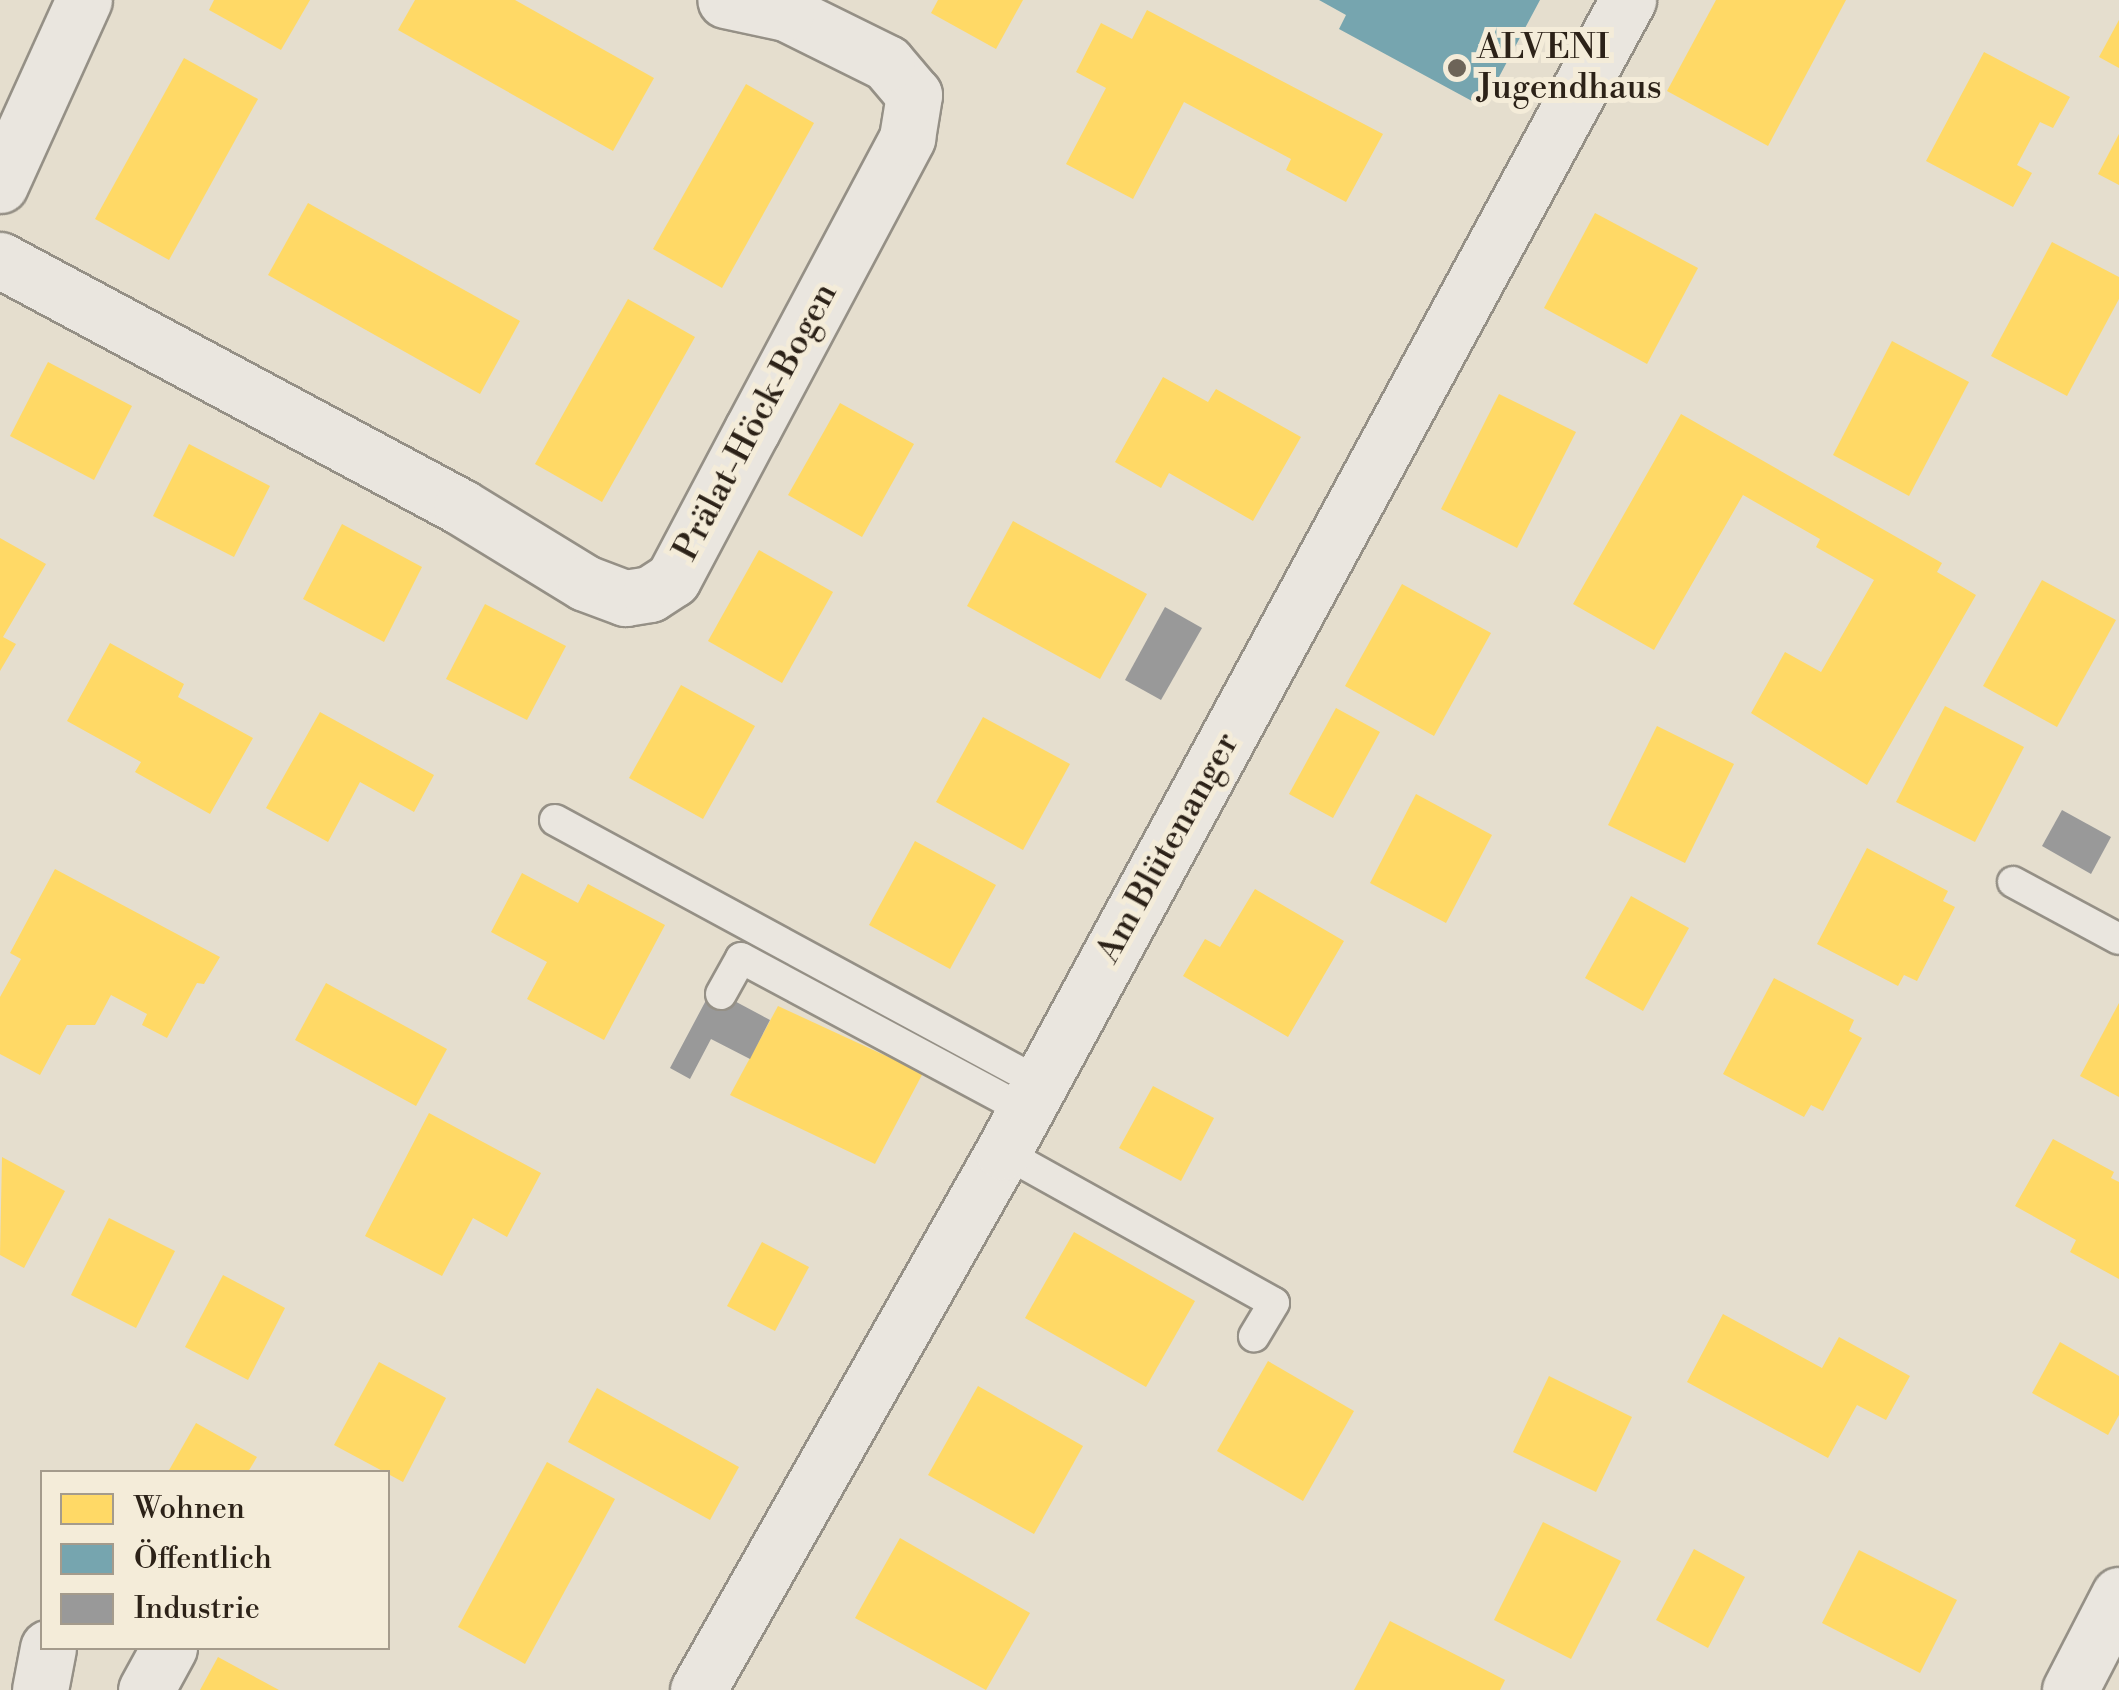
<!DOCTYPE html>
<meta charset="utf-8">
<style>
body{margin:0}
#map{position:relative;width:2119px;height:1690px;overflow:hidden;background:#e5dece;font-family:"Libre Bodoni",serif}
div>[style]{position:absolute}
.homes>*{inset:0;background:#ffd966}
.public>*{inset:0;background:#76a5af}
.industry>*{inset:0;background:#999}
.roads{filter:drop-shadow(2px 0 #959086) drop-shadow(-2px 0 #959086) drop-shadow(0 2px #959086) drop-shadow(0 -2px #959086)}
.service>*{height:30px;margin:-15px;padding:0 15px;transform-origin:15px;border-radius:15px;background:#eae6df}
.minor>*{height:55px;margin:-27.5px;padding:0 27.5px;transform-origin:27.5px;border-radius:27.5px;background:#eae6df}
.dots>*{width:28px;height:28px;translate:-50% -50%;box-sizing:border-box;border:5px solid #f4ecd9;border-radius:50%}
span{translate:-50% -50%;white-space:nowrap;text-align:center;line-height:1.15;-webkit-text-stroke:10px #f4ecd9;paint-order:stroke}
.poi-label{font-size:35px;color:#2c2218}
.left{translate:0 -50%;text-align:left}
.street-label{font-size:35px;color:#2c2218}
.legend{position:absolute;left:40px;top:1470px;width:350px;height:180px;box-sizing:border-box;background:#f4ecd9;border:2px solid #a49b8c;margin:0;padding:12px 18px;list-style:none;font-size:30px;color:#2c2218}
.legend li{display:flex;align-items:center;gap:20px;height:50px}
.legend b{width:50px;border:2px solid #a49b8c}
</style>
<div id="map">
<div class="homes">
<i style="clip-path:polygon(214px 0,310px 0,281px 50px,209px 10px)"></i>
<i style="clip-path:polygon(415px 0,515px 0,654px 78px,613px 151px,398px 30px)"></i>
<i style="clip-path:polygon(938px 0,1023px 0,996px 49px,931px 13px)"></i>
<i style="clip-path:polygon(1716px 0,1846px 0,1768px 146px,1667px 91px)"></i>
<i style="clip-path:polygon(1147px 10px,1383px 134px,1346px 202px,1286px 170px,1291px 159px,1184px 102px,1133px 199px,1066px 164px,1106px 88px,1076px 72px,1101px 23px,1132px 39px)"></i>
<i style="clip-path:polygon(2119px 20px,2119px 68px,2099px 57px)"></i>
<i style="clip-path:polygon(1984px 52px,2070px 97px,2053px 128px,2040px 122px,2017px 165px,2032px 173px,2013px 207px,1926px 161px)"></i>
<i style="clip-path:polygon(184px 58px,258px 99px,169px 260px,95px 219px)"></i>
<i style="clip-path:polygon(746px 84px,814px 123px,722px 288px,653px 249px)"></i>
<i style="clip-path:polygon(2119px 134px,2119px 185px,2098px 174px)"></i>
<i style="clip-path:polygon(308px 203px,520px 321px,480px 394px,268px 275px)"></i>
<i style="clip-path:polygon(1595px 213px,1698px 268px,1647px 364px,1544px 308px)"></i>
<i style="clip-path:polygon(2052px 242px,2119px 277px,2119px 299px,2067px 396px,1991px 356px)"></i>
<i style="clip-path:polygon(628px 299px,695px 337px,602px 502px,535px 464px)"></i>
<i style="clip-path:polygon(1892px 341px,1969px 382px,1909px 496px,1833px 455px)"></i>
<i style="clip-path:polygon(48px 362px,132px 406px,94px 480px,10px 436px)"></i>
<i style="clip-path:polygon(1163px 377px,1208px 402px,1216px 389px,1301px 437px,1253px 521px,1169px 473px,1161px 488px,1115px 462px)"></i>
<i style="clip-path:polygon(1499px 394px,1576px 432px,1517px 548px,1441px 509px)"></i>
<i style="clip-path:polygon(840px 403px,914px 444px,862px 537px,788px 495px)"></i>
<i style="clip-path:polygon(1681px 414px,1942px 563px,1937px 572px,1976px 595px,1867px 785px,1751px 713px,1785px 652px,1821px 672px,1874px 580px,1816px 547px,1820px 539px,1743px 495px,1654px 650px,1573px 604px)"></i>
<i style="clip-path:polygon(189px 444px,270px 486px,234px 557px,153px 516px)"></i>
<i style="clip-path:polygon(1013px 521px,1147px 594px,1100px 679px,967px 606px)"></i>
<i style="clip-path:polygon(342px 524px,422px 567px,384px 642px,303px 599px)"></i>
<i style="clip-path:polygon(0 538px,46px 564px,3px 637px,16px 644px,0 671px)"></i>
<i style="clip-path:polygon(759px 550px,833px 592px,782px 683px,708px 641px)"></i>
<i style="clip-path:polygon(2042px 580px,2116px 620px,2057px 727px,1983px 686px)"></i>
<i style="clip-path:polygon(1402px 584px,1491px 633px,1434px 736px,1345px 686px)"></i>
<i style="clip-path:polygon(485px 604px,566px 646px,527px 720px,446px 679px)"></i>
<i style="clip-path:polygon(110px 643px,184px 684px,178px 697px,253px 738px,210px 814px,135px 772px,141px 762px,67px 721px)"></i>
<i style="clip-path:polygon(681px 685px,755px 726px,703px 819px,629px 778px)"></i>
<i style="clip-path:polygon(1945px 706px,2024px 747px,1975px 842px,1896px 802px)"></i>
<i style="clip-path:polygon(1336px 708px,1380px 732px,1333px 818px,1289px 794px)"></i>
<i style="clip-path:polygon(320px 712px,434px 775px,414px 812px,360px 782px,328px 842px,266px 808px)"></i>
<i style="clip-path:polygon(983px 717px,1070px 764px,1023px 850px,936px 802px)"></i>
<i style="clip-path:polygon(1657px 726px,1734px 764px,1685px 863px,1608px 825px)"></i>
<i style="clip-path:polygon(1416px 794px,1492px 835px,1446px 923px,1370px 883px)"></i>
<i style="clip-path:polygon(915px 841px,996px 885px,950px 969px,869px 925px)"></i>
<i style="clip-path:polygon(1867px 848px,1948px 891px,1943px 901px,1955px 907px,1917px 981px,1904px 975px,1898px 986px,1817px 944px)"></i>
<i style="clip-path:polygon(55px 869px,220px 957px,204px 984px,197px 983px,167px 1038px,142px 1025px,147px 1014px,111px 995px,95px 1025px,67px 1025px,40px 1075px,0 1054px,0 997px,21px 959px,10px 953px)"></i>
<i style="clip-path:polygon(522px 873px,578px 903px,588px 884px,665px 925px,604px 1040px,527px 999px,547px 962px,491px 932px)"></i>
<i style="clip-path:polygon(1255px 889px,1344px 941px,1288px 1037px,1183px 976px,1205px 939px,1220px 947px)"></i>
<i style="clip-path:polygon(1631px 896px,1689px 928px,1643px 1011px,1585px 978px)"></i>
<i style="clip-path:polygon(1774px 978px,1854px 1020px,1849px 1031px,1862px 1038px,1823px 1111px,1811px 1105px,1804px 1117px,1723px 1074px)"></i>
<i style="clip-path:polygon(326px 983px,447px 1049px,416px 1106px,295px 1040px)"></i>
<i style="clip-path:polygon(2119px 1003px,2119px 1097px,2080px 1076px)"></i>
<i style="clip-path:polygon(778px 1006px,923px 1073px,875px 1164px,730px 1095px)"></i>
<i style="clip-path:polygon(1153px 1086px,1214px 1118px,1181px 1181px,1119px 1148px)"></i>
<i style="clip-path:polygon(429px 1113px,541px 1173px,507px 1237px,473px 1218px,442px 1276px,365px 1236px)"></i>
<i style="clip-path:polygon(2053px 1139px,2114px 1172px,2111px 1178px,2119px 1182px,2119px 1279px,2070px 1252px,2076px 1240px,2015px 1206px)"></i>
<i style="clip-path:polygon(2px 1157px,65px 1191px,24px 1268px,0 1255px)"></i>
<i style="clip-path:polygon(109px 1218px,175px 1251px,136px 1328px,71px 1295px)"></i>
<i style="clip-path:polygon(1074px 1232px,1195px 1301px,1146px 1387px,1025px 1318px)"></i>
<i style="clip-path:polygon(762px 1242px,809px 1267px,775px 1331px,727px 1306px)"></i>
<i style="clip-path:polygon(223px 1275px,285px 1308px,248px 1380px,185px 1347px)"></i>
<i style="clip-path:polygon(1723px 1314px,1822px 1368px,1839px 1337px,1910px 1376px,1886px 1420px,1857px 1405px,1828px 1458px,1687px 1382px)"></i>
<i style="clip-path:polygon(2060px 1342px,2119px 1376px,2119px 1415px,2108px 1435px,2032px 1393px)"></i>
<i style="clip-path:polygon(1268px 1361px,1354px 1411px,1303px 1501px,1217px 1451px)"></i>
<i style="clip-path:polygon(379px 1362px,446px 1398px,403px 1482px,334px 1445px)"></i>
<i style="clip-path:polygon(1549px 1376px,1632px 1417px,1596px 1492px,1513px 1452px)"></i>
<i style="clip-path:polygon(978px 1386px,1083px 1446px,1034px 1534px,928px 1475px)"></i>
<i style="clip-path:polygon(597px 1388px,739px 1467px,710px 1520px,568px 1442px)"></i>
<i style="clip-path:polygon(196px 1423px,257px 1457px,248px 1472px,168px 1472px)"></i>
<i style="clip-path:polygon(547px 1462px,615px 1499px,525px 1664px,458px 1627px)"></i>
<i style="clip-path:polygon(1543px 1522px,1621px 1561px,1571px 1659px,1494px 1620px)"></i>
<i style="clip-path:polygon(900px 1538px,1030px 1613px,986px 1690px,855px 1618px)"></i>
<i style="clip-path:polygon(1694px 1549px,1745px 1577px,1708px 1648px,1656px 1620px)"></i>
<i style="clip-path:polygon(1859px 1550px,1957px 1600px,1920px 1673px,1822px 1623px)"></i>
<i style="clip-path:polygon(1390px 1621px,1505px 1680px,1500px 1690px,1354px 1690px)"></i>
<i style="clip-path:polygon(218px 1657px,279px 1690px,200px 1690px)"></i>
</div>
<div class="public">
<i style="clip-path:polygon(1319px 0,1540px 0,1483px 107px,1339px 29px,1346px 15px)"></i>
</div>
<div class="industry">
<i style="clip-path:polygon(1165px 607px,1202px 628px,1161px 700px,1125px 680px)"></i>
<i style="clip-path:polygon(2062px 810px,2111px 837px,2091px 874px,2042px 846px)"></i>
<i style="clip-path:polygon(712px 989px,770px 1020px,750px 1059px,711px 1039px,690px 1079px,670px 1068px)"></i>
</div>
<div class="roads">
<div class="service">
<i style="left:555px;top:820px;width:552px;rotate:28.47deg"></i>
<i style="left:2013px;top:882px;width:120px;rotate:28.3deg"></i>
<i style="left:721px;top:994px;width:41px;rotate:-60.9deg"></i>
<i style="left:741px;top:958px;width:323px;rotate:28.2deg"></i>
<i style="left:1003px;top:1152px;width:310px;rotate:29.1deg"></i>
<i style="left:1274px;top:1303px;width:39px;rotate:121deg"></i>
</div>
<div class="minor">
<i style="left:0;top:185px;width:203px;rotate:-65.6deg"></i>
<i style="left:0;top:260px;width:523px;rotate:28.18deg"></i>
<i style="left:461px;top:507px;width:145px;rotate:31.5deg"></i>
<i style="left:585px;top:583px;width:43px;rotate:20.6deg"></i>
<i style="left:625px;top:598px;width:25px;rotate:-9deg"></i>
<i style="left:650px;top:594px;width:27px;rotate:-33deg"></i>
<i style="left:673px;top:579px;width:169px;rotate:-62.1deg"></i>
<i style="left:752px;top:430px;width:331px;rotate:-62deg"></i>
<i style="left:907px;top:138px;width:44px;rotate:-80.8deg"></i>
<i style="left:914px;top:95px;width:42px;rotate:-130.2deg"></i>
<i style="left:887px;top:63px;width:113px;rotate:-153.7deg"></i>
<i style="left:786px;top:13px;width:62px;rotate:-168deg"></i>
<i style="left:40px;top:1690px;width:43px;rotate:-79.2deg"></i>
<i style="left:146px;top:1690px;width:48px;rotate:-61.3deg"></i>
<i style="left:698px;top:1690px;width:618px;rotate:-60.45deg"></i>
<i style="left:1003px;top:1152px;width:1311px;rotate:-61.52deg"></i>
<i style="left:2070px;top:1690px;width:107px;rotate:-62.7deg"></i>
</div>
</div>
<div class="dots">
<i style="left:1457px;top:68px;background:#6d6458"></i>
</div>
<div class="poi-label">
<span class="left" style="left:1477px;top:68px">ALVENI<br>Jugendhaus</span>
</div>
<div class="street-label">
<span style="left:756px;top:422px;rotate:-62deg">Prälat-Höck-Bogen</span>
<span style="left:1168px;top:848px;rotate:-61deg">Am Blütenanger</span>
</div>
<ul class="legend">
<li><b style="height:28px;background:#ffd966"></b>Wohnen</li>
<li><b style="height:28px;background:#76a5af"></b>Öffentlich</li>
<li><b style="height:28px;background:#999"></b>Industrie</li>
</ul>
</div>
